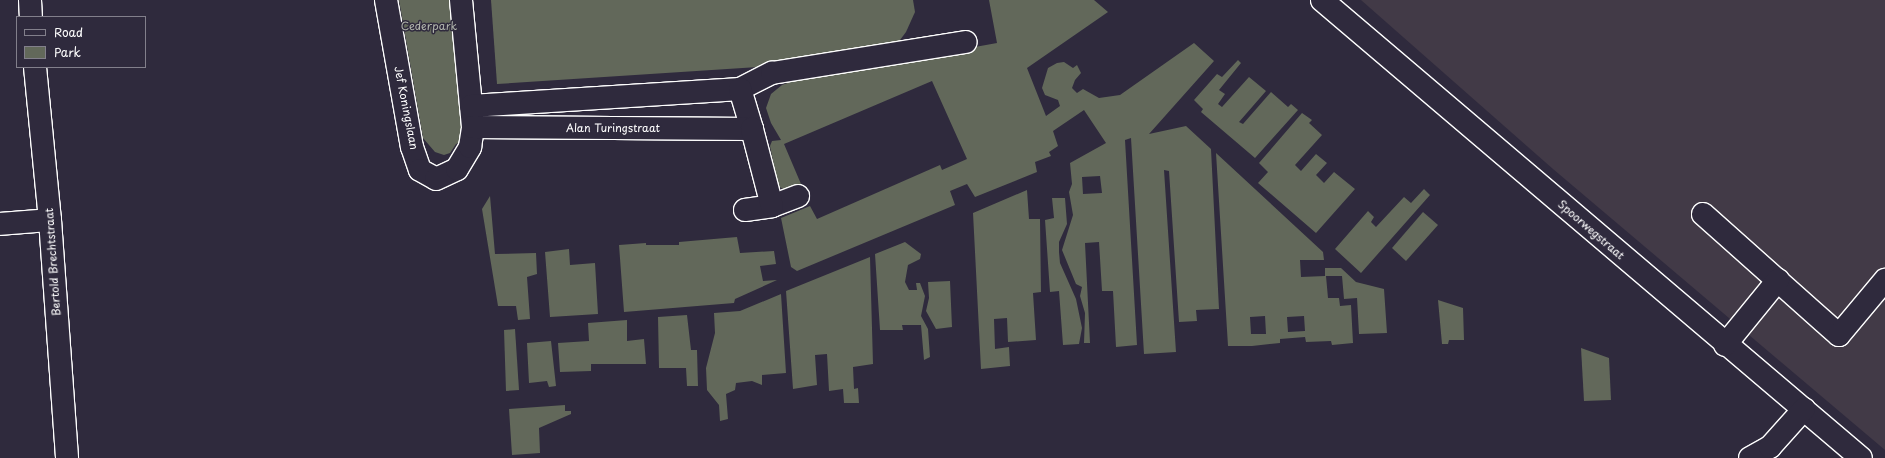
<!DOCTYPE html>
<style>
body{margin:0}
#map{position:relative;width:1885px;height:458px;overflow:hidden;background:#2f2a3d;font-family:"Playpen Sans",sans-serif}
div>[style]{position:absolute}
.built>*{inset:0;background:#423a47}
.green>*{inset:0;background:#62685a}
.roads{filter:drop-shadow(1px 0 #fff) drop-shadow(-1px 0 #fff) drop-shadow(0 1px #fff) drop-shadow(0 -1px #fff)}
.minor>*{height:22px;margin:-11px;padding:0 11px;transform-origin:11px;border-radius:11px;background:#2f2a3d}
span{translate:-50% -50%;white-space:nowrap;text-align:center;line-height:1.15;-webkit-text-stroke:3px #2f2a3d;paint-order:stroke}
.park-label{font-size:11px;color:#b0b4ac}
.street-label{font-size:11px;color:#fff}
.legend{position:absolute;left:16px;top:16px;width:130px;height:52px;box-sizing:border-box;background:#2f2a3d;border:1px solid #827f8b;margin:0;padding:5px 7px;list-style:none;font-size:12px;color:#fff}
.legend li{display:flex;align-items:center;gap:8px;height:20px}
.legend b{width:20px;border:1px solid #827f8b}
</style>
<div id="map">
<div class="built">
<i style="clip-path:polygon(1361px 0,1885px 0,1885px 450px,1553px 169px)"></i>
</div>
<div class="green">
<i style="clip-path:polygon(399px 0,452px 0,464px 141px,456px 144px,450px 153px,444px 155px,435px 152px,423px 138px)"></i>
<i style="clip-path:polygon(491px 0,913px 0,915px 12px,906px 32px,897px 44px,758px 67px,497px 84px)"></i>
<i style="clip-path:polygon(evenodd,989px 0,1094px 0,1108px 12px,1027px 68px,1046px 116px,1060px 106px,1058px 100px,1045px 95px,1042px 88px,1048px 68px,1057px 63px,1064px 62px,1073px 68px,1077px 65px,1081px 73px,1075px 80px,1072px 88px,1077px 93px,1083px 89px,1099px 98px,1120px 95px,1194px 43px,1214px 61px,1149px 134px,1186px 126px,1211px 149px,1219px 309px,1196px 310px,1197px 321px,1179px 322px,1169px 171px,1164px 170px,1176px 352px,1144px 354px,1131px 138px,1125px 140px,1137px 345px,1116px 347px,1113px 291px,1102px 291px,1099px 242px,1085px 243px,1090px 343px,1084px 343px,1085px 313px,1080px 296px,1082px 287px,1076px 284px,1062px 250px,1073px 215px,1069px 192px,1072px 184px,1070px 163px,1106px 143px,1084px 110px,1053px 131px,1058px 146px,1049px 152px,1051px 156px,1035px 162px,1037px 172px,975px 197px,967px 184px,950px 191px,955px 205px,797px 271px,791px 267px,781px 218px,810px 206px,817px 219px,940px 165px,942px 170px,967px 159px,932px 81px,784px 144px,801px 184px,783px 189px,778px 186px,770px 146px,772px 141px,781px 140px,771px 123px,766px 108px,771px 94px,782px 85px,798px 79px,997px 43px,989px 0,1100px 176px,1102px 193px,1083px 194px,1082px 177px,1100px 176px)"></i>
<i style="clip-path:polygon(1238px 60px,1241px 63px,1219px 90px,1225px 94px,1218px 104px,1222px 107px,1249px 77px,1266px 91px,1239px 122px,1243px 124px,1271px 92px,1288px 107px,1291px 104px,1298px 110px,1255px 158px,1201px 112px,1203px 109px,1194px 100px,1217px 74px,1222px 77px)"></i>
<i style="clip-path:polygon(1302px 113px,1312px 120px,1309px 123px,1322px 135px,1295px 165px,1301px 171px,1316px 154px,1327px 163px,1316px 175px,1324px 183px,1334px 172px,1355px 189px,1316px 233px,1258px 183px,1268px 172px,1259px 163px)"></i>
<i style="clip-path:polygon(evenodd,1216px 153px,1323px 252px,1324px 260px,1300px 260px,1301px 277px,1325px 276px,1325px 268px,1341px 268px,1356px 282px,1384px 289px,1387px 333px,1359px 334px,1357px 298px,1344px 299px,1342px 276px,1326px 276px,1328px 298px,1339px 298px,1340px 306px,1351px 305px,1353px 343px,1332px 345px,1331px 341px,1306px 342px,1305px 337px,1280px 339px,1280px 343px,1252px 346px,1228px 346px,1216px 153px,1265px 316px,1266px 334px,1251px 334px,1250px 317px,1265px 316px,1216px 153px,1304px 316px,1305px 331px,1288px 332px,1287px 317px,1304px 316px)"></i>
<i style="clip-path:polygon(1424px 189px,1430px 195px,1361px 273px,1335px 249px,1368px 211px,1374px 217px,1371px 222px,1376px 227px,1404px 197px,1411px 203px)"></i>
<i style="clip-path:polygon(1027px 190px,1029px 219px,1040px 219px,1041px 292px,1033px 293px,1036px 340px,1008px 342px,1007px 318px,994px 319px,995px 349px,1009px 347px,1010px 366px,981px 369px,973px 213px)"></i>
<i style="clip-path:polygon(490px 196px,495px 254px,536px 253px,537px 274px,527px 277px,530px 319px,518px 320px,516px 306px,498px 306px,482px 209px)"></i>
<i style="clip-path:polygon(1052px 198px,1065px 198px,1067px 224px,1059px 242px,1059px 252px,1060px 263px,1076px 299px,1082px 328px,1079px 344px,1063px 345px,1059px 291px,1050px 292px,1045px 220px,1054px 218px)"></i>
<i style="clip-path:polygon(1423px 212px,1438px 225px,1406px 261px,1392px 248px)"></i>
<i style="clip-path:polygon(737px 237px,740px 253px,774px 251px,776px 264px,760px 266px,763px 281px,777px 280px,735px 299px,734px 303px,624px 312px,619px 245px,646px 243px,646px 245px,679px 245px,679px 242px)"></i>
<i style="clip-path:polygon(905px 242px,921px 254px,920px 259px,908px 265px,905px 282px,909px 290px,917px 290px,916px 283px,920px 283px,925px 296px,921px 316px,928px 329px,930px 357px,924px 360px,921px 325px,902px 325px,903px 330px,880px 330px,875px 254px)"></i>
<i style="clip-path:polygon(569px 249px,570px 265px,595px 263px,598px 314px,550px 317px,545px 252px)"></i>
<i style="clip-path:polygon(870px 257px,873px 364px,853px 367px,854px 389px,858px 388px,859px 403px,844px 403px,843px 389px,829px 391px,827px 354px,815px 355px,817px 385px,793px 389px,786px 291px)"></i>
<i style="clip-path:polygon(950px 281px,952px 327px,936px 329px,926px 311px,929px 298px,928px 282px)"></i>
<i style="clip-path:polygon(781px 294px,786px 373px,762px 375px,762px 385px,752px 381px,736px 383px,735px 390px,726px 394px,728px 419px,720px 421px,719px 405px,707px 390px,706px 368px,715px 333px,714px 313px,740px 311px)"></i>
<i style="clip-path:polygon(1438px 300px,1463px 308px,1464px 340px,1449px 340px,1448px 344px,1442px 344px)"></i>
<i style="clip-path:polygon(687px 315px,691px 350px,697px 350px,698px 386px,687px 386px,686px 368px,659px 368px,658px 317px)"></i>
<i style="clip-path:polygon(627px 320px,627px 341px,644px 339px,646px 364px,591px 364px,591px 371px,560px 372px,558px 343px,589px 341px,588px 323px)"></i>
<i style="clip-path:polygon(515px 329px,519px 390px,506px 391px,504px 330px)"></i>
<i style="clip-path:polygon(551px 341px,556px 386px,549px 387px,547px 381px,529px 383px,527px 343px)"></i>
<i style="clip-path:polygon(1581px 348px,1609px 358px,1611px 400px,1584px 401px)"></i>
<i style="clip-path:polygon(565px 405px,565px 411px,571px 411px,571px 414px,539px 428px,540px 453px,512px 455px,509px 409px)"></i>
</div>
<div class="roads">
<div class="minor">
<i style="left:30px;top:0;width:17px;rotate:87deg"></i>
<i style="left:386px;top:0;width:149px;rotate:80deg"></i>
<i style="left:412px;top:147px;width:24px;rotate:71deg"></i>
<i style="left:420px;top:170px;width:18px;rotate:29deg"></i>
<i style="left:436px;top:179px;width:23px;rotate:-25deg"></i>
<i style="left:457px;top:169px;width:26px;rotate:-59deg"></i>
<i style="left:470px;top:147px;width:20px;rotate:-81deg"></i>
<i style="left:473px;top:127px;width:128px;rotate:-95.4deg"></i>
<i style="left:1322px;top:0;width:707px;rotate:40.36deg"></i>
<i style="left:35px;top:67px;width:154px;rotate:84.4deg"></i>
<i style="left:50px;top:220px;width:239px;rotate:85.9deg"></i>
<i style="left:740px;top:89px;width:36px;rotate:-27deg"></i>
<i style="left:772px;top:73px;width:196px;rotate:-9.1deg"></i>
<i style="left:471px;top:106px;width:270px;rotate:-3.6deg"></i>
<i style="left:740px;top:89px;width:42px;rotate:73.3deg"></i>
<i style="left:752px;top:129px;width:279px;rotate:-179.6deg"></i>
<i style="left:772px;top:206px;width:28px;rotate:-21deg"></i>
<i style="left:745px;top:210px;width:27px;rotate:-8deg"></i>
<i style="left:772px;top:206px;width:80px;rotate:-104.6deg"></i>
<i style="left:1703px;top:214px;width:182px;rotate:41.7deg"></i>
<i style="left:1839px;top:335px;width:72px;rotate:-50.1deg"></i>
<i style="left:0;top:224px;width:50px;rotate:-4.6deg"></i>
<i style="left:1725px;top:345px;width:84px;rotate:-50.8deg"></i>
<i style="left:1750px;top:458px;width:23px;rotate:-29deg"></i>
<i style="left:1770px;top:447px;width:51px;rotate:-48.2deg"></i>
</div>
</div>
<div class="park-label">
<span style="left:429px;top:26px">Cederpark</span>
</div>
<div class="street-label">
<span style="left:406px;top:108px;rotate:79deg">Jef Koningslaan</span>
<span style="left:613px;top:128px">Alan Turingstraat</span>
<span style="left:1591px;top:230px;rotate:41deg">Spoorwegstraat</span>
<span style="left:53px;top:262px;rotate:-94deg">Bertold Brechtstraat</span>
</div>
<ul class="legend">
<li><b style="height:5px;background:#2f2a3d"></b>Road</li>
<li><b style="height:11px;background:#62685a"></b>Park</li>
</ul>
</div>
